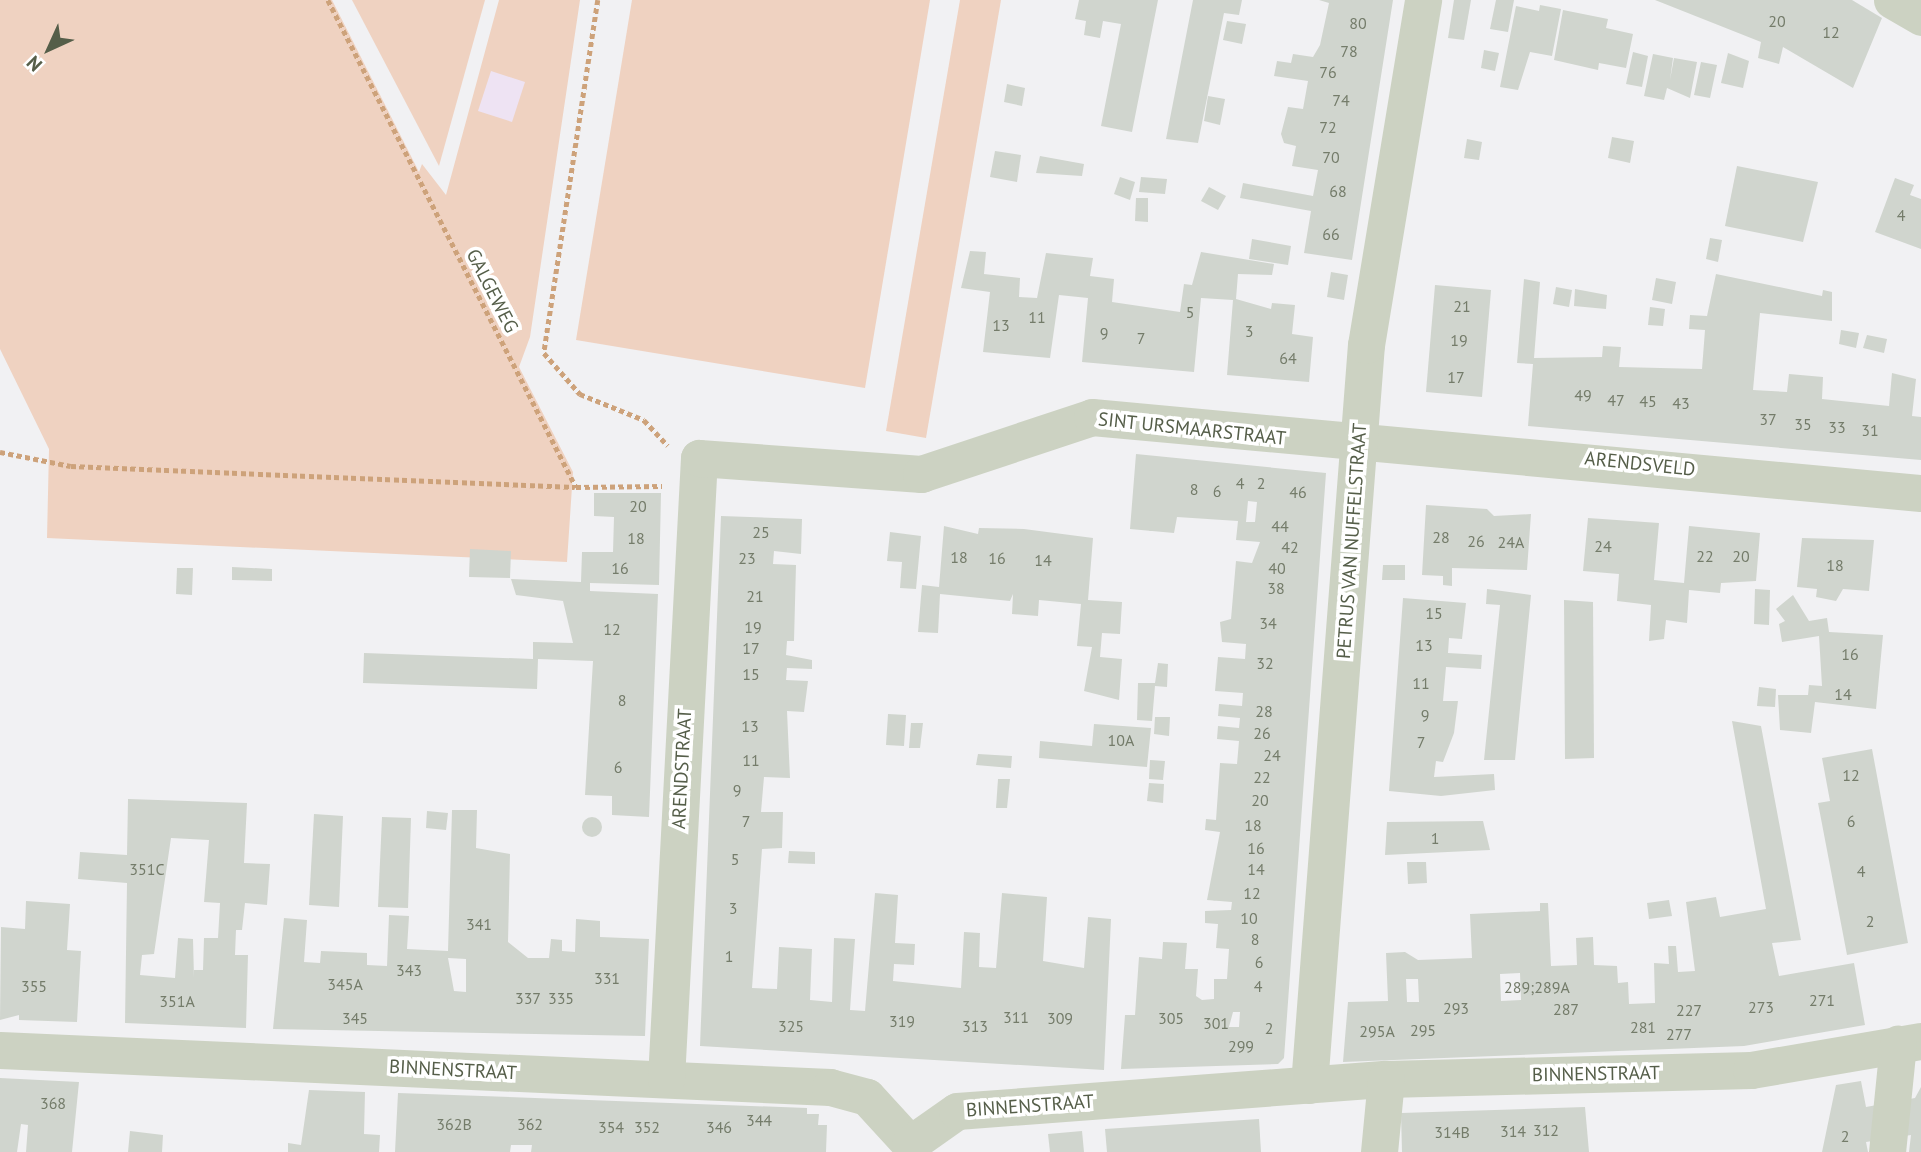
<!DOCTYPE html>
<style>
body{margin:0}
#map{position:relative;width:1921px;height:1152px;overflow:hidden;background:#f1f1f3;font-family:"PT Sans",sans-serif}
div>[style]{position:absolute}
.green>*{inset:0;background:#efd2c1}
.sand>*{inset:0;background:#eee3f3}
.building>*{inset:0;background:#d0d5ce}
.round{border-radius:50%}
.path>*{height:4.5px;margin-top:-2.25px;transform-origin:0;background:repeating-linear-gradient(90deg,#cda27a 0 5px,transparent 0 8.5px)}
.minor>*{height:37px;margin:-18.5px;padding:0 18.5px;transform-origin:18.5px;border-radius:18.5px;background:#ccd2c2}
span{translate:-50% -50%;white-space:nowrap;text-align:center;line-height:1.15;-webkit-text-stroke:7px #fff;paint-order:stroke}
.number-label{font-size:16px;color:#747c6a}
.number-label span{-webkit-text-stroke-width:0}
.street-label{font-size:19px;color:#555e49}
.north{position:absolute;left:14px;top:14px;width:70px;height:70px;-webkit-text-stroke:5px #fff;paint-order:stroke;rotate:225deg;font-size:19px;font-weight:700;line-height:28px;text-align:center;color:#555e49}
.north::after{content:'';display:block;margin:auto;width:24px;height:32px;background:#555e49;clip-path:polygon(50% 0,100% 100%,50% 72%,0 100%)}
</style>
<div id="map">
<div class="green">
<i style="clip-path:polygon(0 0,332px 0,419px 172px,422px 164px,446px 195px,499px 0,580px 0,530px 337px,519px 367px,573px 472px,567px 562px,47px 538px,49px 449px,0 349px)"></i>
<i style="clip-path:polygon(352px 0,485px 0,439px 166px)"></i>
<i style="clip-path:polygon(632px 0,930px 0,865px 388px,576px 340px)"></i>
<i style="clip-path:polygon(960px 0,1001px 0,926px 438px,886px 431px)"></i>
</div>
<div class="sand">
<i style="clip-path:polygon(491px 71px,525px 82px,512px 122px,478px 111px)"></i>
</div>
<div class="building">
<i style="clip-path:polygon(1079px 0,1158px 0,1132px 132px,1101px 126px,1121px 24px,1103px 21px,1100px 38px,1084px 35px,1086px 21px,1075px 19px)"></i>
<i style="clip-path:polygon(1193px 0,1242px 0,1239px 15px,1224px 13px,1198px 143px,1166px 139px)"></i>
<i style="clip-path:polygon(1319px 0,1393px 0,1352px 260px,1304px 253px,1311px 211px,1240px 198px,1243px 183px,1313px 196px,1318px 170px,1292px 166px,1296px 146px,1284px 143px,1281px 134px,1288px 107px,1303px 109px,1308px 81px,1274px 76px,1277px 61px,1291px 63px,1293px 54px,1313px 57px,1320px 45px,1329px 3px)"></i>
<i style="clip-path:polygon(1454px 0,1471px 0,1464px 40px,1448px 38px)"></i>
<i style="clip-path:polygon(1496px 0,1514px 0,1508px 32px,1490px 29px)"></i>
<i style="clip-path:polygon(1655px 0,1852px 0,1882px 18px,1853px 88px,1783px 47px,1779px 64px,1758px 58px,1761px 42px)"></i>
<i style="clip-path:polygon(1540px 5px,1561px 9px,1552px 56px,1530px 52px,1518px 90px,1500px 87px,1516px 6px,1539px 11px)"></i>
<i style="clip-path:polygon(1563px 10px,1608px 19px,1606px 28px,1633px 34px,1626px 68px,1599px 63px,1598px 70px,1554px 60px)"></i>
<i style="clip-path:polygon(1227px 21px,1246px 24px,1242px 44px,1223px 40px)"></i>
<i style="clip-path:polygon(1484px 50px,1499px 53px,1495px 71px,1481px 68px)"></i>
<i style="clip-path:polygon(1633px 52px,1648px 56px,1642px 87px,1626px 84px)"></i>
<i style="clip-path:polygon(1728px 53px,1749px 61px,1743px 88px,1721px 83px)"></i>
<i style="clip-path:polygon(1653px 54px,1673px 58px,1670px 80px,1674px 58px,1697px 62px,1690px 98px,1667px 88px,1664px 100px,1644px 96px)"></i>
<i style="clip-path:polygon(1701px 62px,1717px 65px,1710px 98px,1694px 95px)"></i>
<i style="clip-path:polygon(1007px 84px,1025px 88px,1022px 106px,1004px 102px)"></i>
<i style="clip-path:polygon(1208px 96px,1225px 99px,1220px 125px,1204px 121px)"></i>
<i style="clip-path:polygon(1612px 137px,1634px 141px,1630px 163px,1608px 158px)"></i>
<i style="clip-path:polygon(1467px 139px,1482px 142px,1479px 160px,1464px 158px)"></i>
<i style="clip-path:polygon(995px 151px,1021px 155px,1017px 182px,990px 177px)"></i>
<i style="clip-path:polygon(1040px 156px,1084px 164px,1082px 176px,1036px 173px)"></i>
<i style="clip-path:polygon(1737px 166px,1818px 182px,1803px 242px,1725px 226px)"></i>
<i style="clip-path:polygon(1120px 177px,1135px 182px,1130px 200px,1114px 194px)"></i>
<i style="clip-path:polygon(1141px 177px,1167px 179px,1165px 194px,1139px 192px)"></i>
<i style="clip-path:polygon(1895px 178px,1914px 185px,1910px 195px,1921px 199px,1921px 249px,1875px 232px)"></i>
<i style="clip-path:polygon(1209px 187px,1226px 196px,1218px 210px,1201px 201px)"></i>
<i style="clip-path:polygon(1136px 198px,1148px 198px,1148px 222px,1135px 221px)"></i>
<i style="clip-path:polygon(1710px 238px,1722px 240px,1718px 262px,1706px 259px)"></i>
<i style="clip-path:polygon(1252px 239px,1291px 246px,1288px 265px,1249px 259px)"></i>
<i style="clip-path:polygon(970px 251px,986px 252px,984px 274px,1020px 278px,1019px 297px,1037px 298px,1046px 253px,1093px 258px,1090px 276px,1114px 279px,1112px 302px,1180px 312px,1184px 284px,1192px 285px,1201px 252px,1274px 264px,1272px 275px,1238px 274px,1236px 299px,1271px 309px,1272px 303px,1295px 305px,1292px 334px,1313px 337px,1309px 382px,1227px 375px,1233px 300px,1201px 298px,1194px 372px,1082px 362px,1088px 298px,1059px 295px,1050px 358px,983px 352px,990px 292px,961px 288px)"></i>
<i style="clip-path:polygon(1331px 272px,1348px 275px,1344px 300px,1327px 297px)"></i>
<i style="clip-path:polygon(1716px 274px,1822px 296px,1823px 290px,1832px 292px,1832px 321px,1760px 313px,1753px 390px,1787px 392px,1789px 374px,1823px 377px,1822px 399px,1889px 406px,1892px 373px,1916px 379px,1912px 416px,1921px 417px,1921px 460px,1528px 426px,1533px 364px,1517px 363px,1524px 279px,1540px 282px,1534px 358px,1602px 357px,1603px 346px,1621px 347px,1619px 367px,1702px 369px,1705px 330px,1689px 329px,1690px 315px,1707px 316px)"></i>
<i style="clip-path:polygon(1656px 278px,1676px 282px,1672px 304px,1652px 300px)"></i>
<i style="clip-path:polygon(1435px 285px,1491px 290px,1482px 397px,1426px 392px)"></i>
<i style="clip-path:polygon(1556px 287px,1572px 290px,1569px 307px,1553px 304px)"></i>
<i style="clip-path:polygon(1575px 289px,1607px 295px,1606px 309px,1574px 306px)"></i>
<i style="clip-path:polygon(1650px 307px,1665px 309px,1663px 326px,1648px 325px)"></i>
<i style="clip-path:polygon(1841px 330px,1859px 333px,1856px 348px,1839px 344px)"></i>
<i style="clip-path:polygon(1867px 335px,1887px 339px,1884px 353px,1863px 348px)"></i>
<i style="clip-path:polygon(evenodd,1136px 454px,1326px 473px,1284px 1058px,1278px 1064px,1121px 1069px,1125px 1015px,1135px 1015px,1139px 957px,1162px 959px,1163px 942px,1187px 943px,1185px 969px,1198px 969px,1196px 996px,1202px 1000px,1214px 999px,1214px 979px,1227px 979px,1229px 949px,1216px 948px,1218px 924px,1205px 923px,1205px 911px,1231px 910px,1232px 902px,1207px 900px,1220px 832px,1205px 830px,1206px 819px,1216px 820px,1220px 763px,1237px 764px,1239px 741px,1217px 739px,1218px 726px,1239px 728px,1240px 718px,1218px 716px,1219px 704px,1242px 706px,1243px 693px,1215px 691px,1218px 657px,1245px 659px,1246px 644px,1222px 642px,1220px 622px,1231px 619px,1236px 561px,1252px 563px,1260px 542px,1236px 540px,1238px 521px,1177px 517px,1174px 533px,1130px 529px,1136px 454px,1248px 501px,1257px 502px,1255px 522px,1246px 522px,1248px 501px,1136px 454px,1233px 1012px,1240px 1012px,1239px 1027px,1229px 1027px,1233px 1012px)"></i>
<i style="clip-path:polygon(594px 493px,661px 493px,659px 585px,590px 583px,590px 591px,658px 594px,649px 817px,612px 815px,612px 796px,585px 795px,593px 661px,538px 659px,537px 689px,363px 683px,364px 653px,533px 659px,533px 642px,573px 643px,563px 601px,516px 595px,511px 579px,581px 582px,582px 552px,613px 552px,614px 517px,594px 516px)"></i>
<i style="clip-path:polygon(1426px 505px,1487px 509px,1494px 516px,1531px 514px,1527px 570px,1452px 568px,1452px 586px,1443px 585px,1443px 576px,1422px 575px)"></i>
<i style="clip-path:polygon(721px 516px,802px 519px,801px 554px,774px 551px,773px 564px,796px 565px,794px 641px,787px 641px,786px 655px,812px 660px,812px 669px,787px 668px,786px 680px,808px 681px,804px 712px,787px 711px,790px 778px,764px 777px,761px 812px,783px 812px,782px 848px,762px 849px,752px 988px,777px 989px,779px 947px,812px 949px,810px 1000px,832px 1002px,834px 938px,855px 939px,850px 1010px,865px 1011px,875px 893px,898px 895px,895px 943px,915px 944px,914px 965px,894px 964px,893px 981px,961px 988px,964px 932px,980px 933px,979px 967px,996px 968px,1002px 893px,1047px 897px,1043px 961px,1084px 968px,1088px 917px,1111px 919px,1104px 1070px,700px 1046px)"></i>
<i style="clip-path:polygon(1588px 518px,1659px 523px,1654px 580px,1684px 583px,1689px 526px,1760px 533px,1756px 581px,1721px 583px,1720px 593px,1689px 590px,1687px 623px,1666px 620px,1664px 639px,1649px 641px,1651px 605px,1617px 601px,1619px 574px,1583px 571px)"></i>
<i style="clip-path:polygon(944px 526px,978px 534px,979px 528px,1024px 529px,1093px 538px,1088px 600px,1122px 602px,1120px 634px,1102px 633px,1100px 657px,1122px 659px,1119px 700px,1084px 691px,1092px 647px,1077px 646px,1081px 604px,1039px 600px,1038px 616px,1012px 614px,1013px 594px,1010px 601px,940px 594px,938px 633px,918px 632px,922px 585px,939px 587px)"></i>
<i style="clip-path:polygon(890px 532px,921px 536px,916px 589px,900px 588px,902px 562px,887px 561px)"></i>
<i style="clip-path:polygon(1802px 538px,1874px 540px,1869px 591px,1843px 589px,1836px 601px,1816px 597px,1817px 589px,1797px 587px)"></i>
<i style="clip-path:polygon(470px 549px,511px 551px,510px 578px,469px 577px)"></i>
<i style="clip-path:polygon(1383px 565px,1405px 565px,1405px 580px,1382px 580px)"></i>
<i style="clip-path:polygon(232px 567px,272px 569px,272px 581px,232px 580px)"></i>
<i style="clip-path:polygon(177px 568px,193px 568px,192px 595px,176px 594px)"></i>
<i style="clip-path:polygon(1487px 589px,1531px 595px,1515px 760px,1484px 760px,1500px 605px,1486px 604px)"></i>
<i style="clip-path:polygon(1755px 589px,1770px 590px,1769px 625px,1754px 624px)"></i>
<i style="clip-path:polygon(1793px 595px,1809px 621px,1827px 618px,1829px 632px,1883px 635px,1876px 709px,1815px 702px,1811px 733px,1780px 730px,1778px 695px,1808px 695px,1809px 685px,1822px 686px,1819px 636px,1782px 642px,1779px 624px,1785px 621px,1776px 609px)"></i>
<i style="clip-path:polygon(1403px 598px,1466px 603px,1462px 639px,1449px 638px,1448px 653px,1482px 655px,1481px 669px,1446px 667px,1443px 701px,1458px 701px,1454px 733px,1443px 762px,1436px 761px,1434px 777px,1494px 774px,1495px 790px,1441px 796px,1389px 791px)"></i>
<i style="clip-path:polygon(1564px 600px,1593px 602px,1594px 758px,1565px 759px)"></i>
<i style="clip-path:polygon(1158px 663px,1168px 664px,1167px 687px,1155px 686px,1152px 721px,1137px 720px,1138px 683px,1155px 683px)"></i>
<i style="clip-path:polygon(1759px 687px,1776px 689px,1775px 707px,1757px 706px)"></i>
<i style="clip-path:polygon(888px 714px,906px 715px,904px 746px,886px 745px)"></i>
<i style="clip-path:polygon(1155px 717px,1170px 717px,1169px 736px,1154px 734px)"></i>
<i style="clip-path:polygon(evenodd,1732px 721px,1761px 726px,1801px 940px,1772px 943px,1779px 976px,1854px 963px,1865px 1025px,1744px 1046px,1343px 1062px,1348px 1002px,1388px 1001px,1386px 953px,1405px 952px,1418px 960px,1472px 958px,1470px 914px,1540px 911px,1540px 903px,1548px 903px,1551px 966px,1577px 965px,1576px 938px,1593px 937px,1594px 965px,1617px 966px,1618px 983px,1628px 982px,1629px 1004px,1655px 1003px,1654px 963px,1669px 964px,1668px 946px,1676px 946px,1678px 972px,1695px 971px,1686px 902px,1716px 897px,1720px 917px,1766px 909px,1732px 721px,1520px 973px,1521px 1000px,1501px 1001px,1500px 974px,1520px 973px,1732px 721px,1406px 979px,1418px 979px,1419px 1002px,1407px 1002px,1406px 979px)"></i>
<i style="clip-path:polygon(911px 723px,923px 723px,920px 748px,909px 748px)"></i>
<i style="clip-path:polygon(1094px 724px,1151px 728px,1147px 767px,1039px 758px,1040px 741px,1092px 746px)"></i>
<i style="clip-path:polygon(1872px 749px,1908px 943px,1847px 955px,1818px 803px,1830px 801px,1822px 758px)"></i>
<i style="clip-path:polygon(978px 754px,1012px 756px,1011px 768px,976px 765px)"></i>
<i style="clip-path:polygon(1150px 760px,1165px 761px,1163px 780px,1149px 779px)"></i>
<i style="clip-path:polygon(998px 779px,1010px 779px,1007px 808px,996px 808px)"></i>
<i style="clip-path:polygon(1149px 783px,1164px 784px,1163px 803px,1147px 801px)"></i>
<i style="clip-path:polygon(evenodd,128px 799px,247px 803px,244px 863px,270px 864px,267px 905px,245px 903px,242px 930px,236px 930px,235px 955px,248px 955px,246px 1028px,125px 1023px,127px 883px,78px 879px,80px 852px,127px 855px,128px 799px,171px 838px,209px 840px,204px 902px,220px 903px,218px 938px,204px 938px,203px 970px,194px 970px,194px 978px,193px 939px,178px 938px,175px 978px,140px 975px,142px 955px,154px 954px,171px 838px)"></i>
<i style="clip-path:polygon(evenodd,452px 810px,477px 810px,476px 848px,510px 854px,508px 942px,528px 958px,549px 958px,551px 939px,562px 940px,562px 951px,575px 952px,576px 919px,600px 921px,600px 937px,649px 939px,645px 1036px,273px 1029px,284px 918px,307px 920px,304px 962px,320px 963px,321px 951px,367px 953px,367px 965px,387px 966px,389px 915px,409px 916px,407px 949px,448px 951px,452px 810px,448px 958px,466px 959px,466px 992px,454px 991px,448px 958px)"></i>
<i style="clip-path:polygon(427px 811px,448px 813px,446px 830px,426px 828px)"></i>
<i style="clip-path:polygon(314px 814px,343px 816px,339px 907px,309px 905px)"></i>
<i style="clip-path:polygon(382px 817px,411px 818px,408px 908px,378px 907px)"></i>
<i class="round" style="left:582px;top:817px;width:20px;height:20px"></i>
<i style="clip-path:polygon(1483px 821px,1490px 850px,1385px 855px,1387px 822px)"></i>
<i style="clip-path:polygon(789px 851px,815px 852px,815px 864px,788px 863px)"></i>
<i style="clip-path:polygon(1407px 862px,1426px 862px,1427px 883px,1408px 884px)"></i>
<i style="clip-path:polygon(1669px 900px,1672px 916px,1649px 919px,1647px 903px)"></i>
<i style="clip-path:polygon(26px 901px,70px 904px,67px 950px,81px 951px,77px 1022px,19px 1020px,19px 1015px,0 1020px,1px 927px,25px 929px)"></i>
<i style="clip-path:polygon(0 1078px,79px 1082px,72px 1152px,26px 1152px,28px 1125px,21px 1124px,17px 1152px,0 1152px)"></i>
<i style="clip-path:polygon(1861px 1081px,1866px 1107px,1915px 1098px,1921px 1087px,1921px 1152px,1909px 1152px,1911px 1135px,1866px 1142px,1868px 1152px,1822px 1152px,1836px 1085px)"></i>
<i style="clip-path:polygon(309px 1090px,365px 1092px,364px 1134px,380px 1135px,379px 1152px,288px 1152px,288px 1143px,301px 1145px)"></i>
<i style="clip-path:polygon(398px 1093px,807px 1108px,807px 1114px,819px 1114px,818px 1125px,827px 1125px,826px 1152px,531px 1152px,532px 1145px,511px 1145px,510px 1152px,395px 1152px)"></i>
<i style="clip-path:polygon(1585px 1107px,1589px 1152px,1402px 1152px,1401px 1113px)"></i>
<i style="clip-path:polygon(1259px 1119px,1261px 1152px,1107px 1152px,1105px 1129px)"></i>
<i style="clip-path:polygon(130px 1131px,163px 1135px,162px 1152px,128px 1152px)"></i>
<i style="clip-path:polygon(1082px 1131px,1084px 1152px,1050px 1152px,1048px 1134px)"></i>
</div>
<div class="path">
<i style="left:328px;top:0;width:547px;rotate:63.01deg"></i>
<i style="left:576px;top:487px;width:86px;rotate:-0.7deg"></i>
<i style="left:598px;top:0;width:357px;rotate:98.7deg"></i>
<i style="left:544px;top:353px;width:55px;rotate:48.7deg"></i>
<i style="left:580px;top:394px;width:69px;rotate:22.1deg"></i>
<i style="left:644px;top:420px;width:35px;rotate:47deg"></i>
<i style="left:0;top:452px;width:72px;rotate:11.2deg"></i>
<i style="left:71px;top:466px;width:504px;rotate:2.39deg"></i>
</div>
<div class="minor">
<i style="left:1892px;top:0;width:34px;rotate:30deg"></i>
<i style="left:0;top:1050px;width:831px;rotate:2.55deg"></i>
<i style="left:830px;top:1087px;width:38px;rotate:15deg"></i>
<i style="left:867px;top:1097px;width:64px;rotate:47.5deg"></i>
<i style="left:666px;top:1079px;width:622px;rotate:-86.96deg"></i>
<i style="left:699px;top:458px;width:223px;rotate:4.1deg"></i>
<i style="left:921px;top:474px;width:180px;rotate:-18.4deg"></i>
<i style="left:1092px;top:417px;width:832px;rotate:5.24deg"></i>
<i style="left:1309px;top:1085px;width:742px;rotate:-85.6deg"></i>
<i style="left:1366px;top:345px;width:350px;rotate:-80.6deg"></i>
<i style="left:910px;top:1144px;width:57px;rotate:-35.1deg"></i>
<i style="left:957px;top:1111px;width:430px;rotate:-4.3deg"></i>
<i style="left:1386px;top:1079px;width:365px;rotate:-1.4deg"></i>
<i style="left:1751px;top:1070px;width:172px;rotate:-9.7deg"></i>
<i style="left:1379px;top:1152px;width:73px;rotate:-84.5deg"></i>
<i style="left:1887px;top:1152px;width:109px;rotate:-84.2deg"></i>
</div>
<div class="number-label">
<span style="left:1777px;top:21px">20</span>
<span style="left:1358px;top:23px">80</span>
<span style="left:1831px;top:32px">12</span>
<span style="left:1349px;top:51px">78</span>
<span style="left:1328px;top:72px">76</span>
<span style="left:1341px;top:100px">74</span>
<span style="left:1328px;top:127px">72</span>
<span style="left:1331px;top:157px">70</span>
<span style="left:1338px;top:191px">68</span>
<span style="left:1901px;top:215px">4</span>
<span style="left:1331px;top:234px">66</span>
<span style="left:1462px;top:306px">21</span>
<span style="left:1190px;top:312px">5</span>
<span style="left:1037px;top:317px">11</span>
<span style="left:1001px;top:325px">13</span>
<span style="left:1249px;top:331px">3</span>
<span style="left:1104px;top:333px">9</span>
<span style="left:1141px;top:338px">7</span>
<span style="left:1459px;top:340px">19</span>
<span style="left:1288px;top:358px">64</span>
<span style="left:1456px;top:377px">17</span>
<span style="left:1583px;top:395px">49</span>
<span style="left:1616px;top:400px">47</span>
<span style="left:1648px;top:401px">45</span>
<span style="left:1681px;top:403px">43</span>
<span style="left:1768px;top:419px">37</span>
<span style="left:1803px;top:424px">35</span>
<span style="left:1837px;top:427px">33</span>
<span style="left:1870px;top:430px">31</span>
<span style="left:1240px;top:483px">4</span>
<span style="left:1261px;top:483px">2</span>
<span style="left:1194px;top:489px">8</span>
<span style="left:1217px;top:491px">6</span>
<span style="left:1298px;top:492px">46</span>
<span style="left:638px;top:506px">20</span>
<span style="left:1280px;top:526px">44</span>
<span style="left:761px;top:532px">25</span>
<span style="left:1441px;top:537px">28</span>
<span style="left:636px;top:538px">18</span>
<span style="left:1476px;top:541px">26</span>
<span style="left:1511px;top:542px">24A</span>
<span style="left:1603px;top:546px">24</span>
<span style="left:1290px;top:547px">42</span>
<span style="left:1705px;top:556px">22</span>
<span style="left:1741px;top:556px">20</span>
<span style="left:959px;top:557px">18</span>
<span style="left:747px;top:558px">23</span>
<span style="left:997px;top:558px">16</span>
<span style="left:1043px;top:560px">14</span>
<span style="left:1835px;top:565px">18</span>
<span style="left:620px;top:568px">16</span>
<span style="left:1277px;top:568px">40</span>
<span style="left:1276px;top:588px">38</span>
<span style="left:755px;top:596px">21</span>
<span style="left:1434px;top:613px">15</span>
<span style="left:1268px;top:623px">34</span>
<span style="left:753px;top:627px">19</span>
<span style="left:612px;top:629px">12</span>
<span style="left:1424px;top:645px">13</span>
<span style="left:751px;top:648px">17</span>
<span style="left:1850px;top:654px">16</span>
<span style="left:1265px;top:663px">32</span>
<span style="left:751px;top:674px">15</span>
<span style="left:1421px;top:683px">11</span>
<span style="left:1843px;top:694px">14</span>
<span style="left:622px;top:700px">8</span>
<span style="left:1264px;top:711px">28</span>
<span style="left:1425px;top:715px">9</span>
<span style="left:750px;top:726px">13</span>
<span style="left:1262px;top:733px">26</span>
<span style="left:1121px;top:740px">10A</span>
<span style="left:1421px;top:742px">7</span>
<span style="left:1272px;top:755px">24</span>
<span style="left:751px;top:760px">11</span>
<span style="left:618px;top:767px">6</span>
<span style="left:1851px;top:775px">12</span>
<span style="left:1262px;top:777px">22</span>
<span style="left:737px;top:790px">9</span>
<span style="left:1260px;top:800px">20</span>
<span style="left:746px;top:821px">7</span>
<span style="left:1851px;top:821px">6</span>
<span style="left:1253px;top:825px">18</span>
<span style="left:1435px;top:838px">1</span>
<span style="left:1256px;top:848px">16</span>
<span style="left:735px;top:859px">5</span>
<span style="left:147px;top:869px">351C</span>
<span style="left:1256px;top:869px">14</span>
<span style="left:1861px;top:871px">4</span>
<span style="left:1252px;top:893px">12</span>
<span style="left:733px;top:908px">3</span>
<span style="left:1249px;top:918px">10</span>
<span style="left:1870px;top:921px">2</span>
<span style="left:479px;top:924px">341</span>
<span style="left:1255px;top:939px">8</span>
<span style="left:729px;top:956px">1</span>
<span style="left:1259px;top:962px">6</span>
<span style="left:409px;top:970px">343</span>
<span style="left:607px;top:978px">331</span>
<span style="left:345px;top:984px">345A</span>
<span style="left:34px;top:986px">355</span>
<span style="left:1258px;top:986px">4</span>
<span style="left:1537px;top:987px">289;289A</span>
<span style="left:528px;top:998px">337</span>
<span style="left:561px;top:998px">335</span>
<span style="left:1822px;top:1000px">271</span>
<span style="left:177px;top:1001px">351A</span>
<span style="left:1761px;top:1007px">273</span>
<span style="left:1456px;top:1008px">293</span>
<span style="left:1566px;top:1009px">287</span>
<span style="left:1689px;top:1010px">227</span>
<span style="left:1016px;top:1017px">311</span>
<span style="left:355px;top:1018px">345</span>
<span style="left:1060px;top:1018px">309</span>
<span style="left:1171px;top:1018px">305</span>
<span style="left:902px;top:1021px">319</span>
<span style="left:1216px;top:1023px">301</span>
<span style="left:791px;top:1026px">325</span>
<span style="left:975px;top:1026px">313</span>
<span style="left:1643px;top:1027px">281</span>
<span style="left:1269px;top:1028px">2</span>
<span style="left:1423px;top:1030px">295</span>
<span style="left:1377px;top:1031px">295A</span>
<span style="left:1679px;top:1034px">277</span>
<span style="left:1241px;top:1046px">299</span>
<span style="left:53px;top:1103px">368</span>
<span style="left:759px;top:1120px">344</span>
<span style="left:454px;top:1124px">362B</span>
<span style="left:530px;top:1124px">362</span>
<span style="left:611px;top:1127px">354</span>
<span style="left:647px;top:1127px">352</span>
<span style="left:719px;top:1127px">346</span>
<span style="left:1546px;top:1130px">312</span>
<span style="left:1513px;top:1131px">314</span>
<span style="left:1452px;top:1132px">314B</span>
<span style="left:1845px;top:1136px">2</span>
</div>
<div class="street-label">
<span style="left:492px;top:291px;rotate:63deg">GALGEWEG</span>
<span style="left:1192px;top:429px;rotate:6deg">SINT URSMAARSTRAAT</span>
<span style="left:1640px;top:464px;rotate:6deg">ARENDSVELD</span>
<span style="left:1352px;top:541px;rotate:-86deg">PETRUS VAN NUFFELSTRAAT</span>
<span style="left:682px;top:769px;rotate:-87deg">ARENDSTRAAT</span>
<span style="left:453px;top:1070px;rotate:3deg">BINNENSTRAAT</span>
<span style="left:1596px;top:1074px;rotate:-1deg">BINNENSTRAAT</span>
<span style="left:1030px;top:1106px;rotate:-4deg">BINNENSTRAAT</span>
</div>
<div class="north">N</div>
</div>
